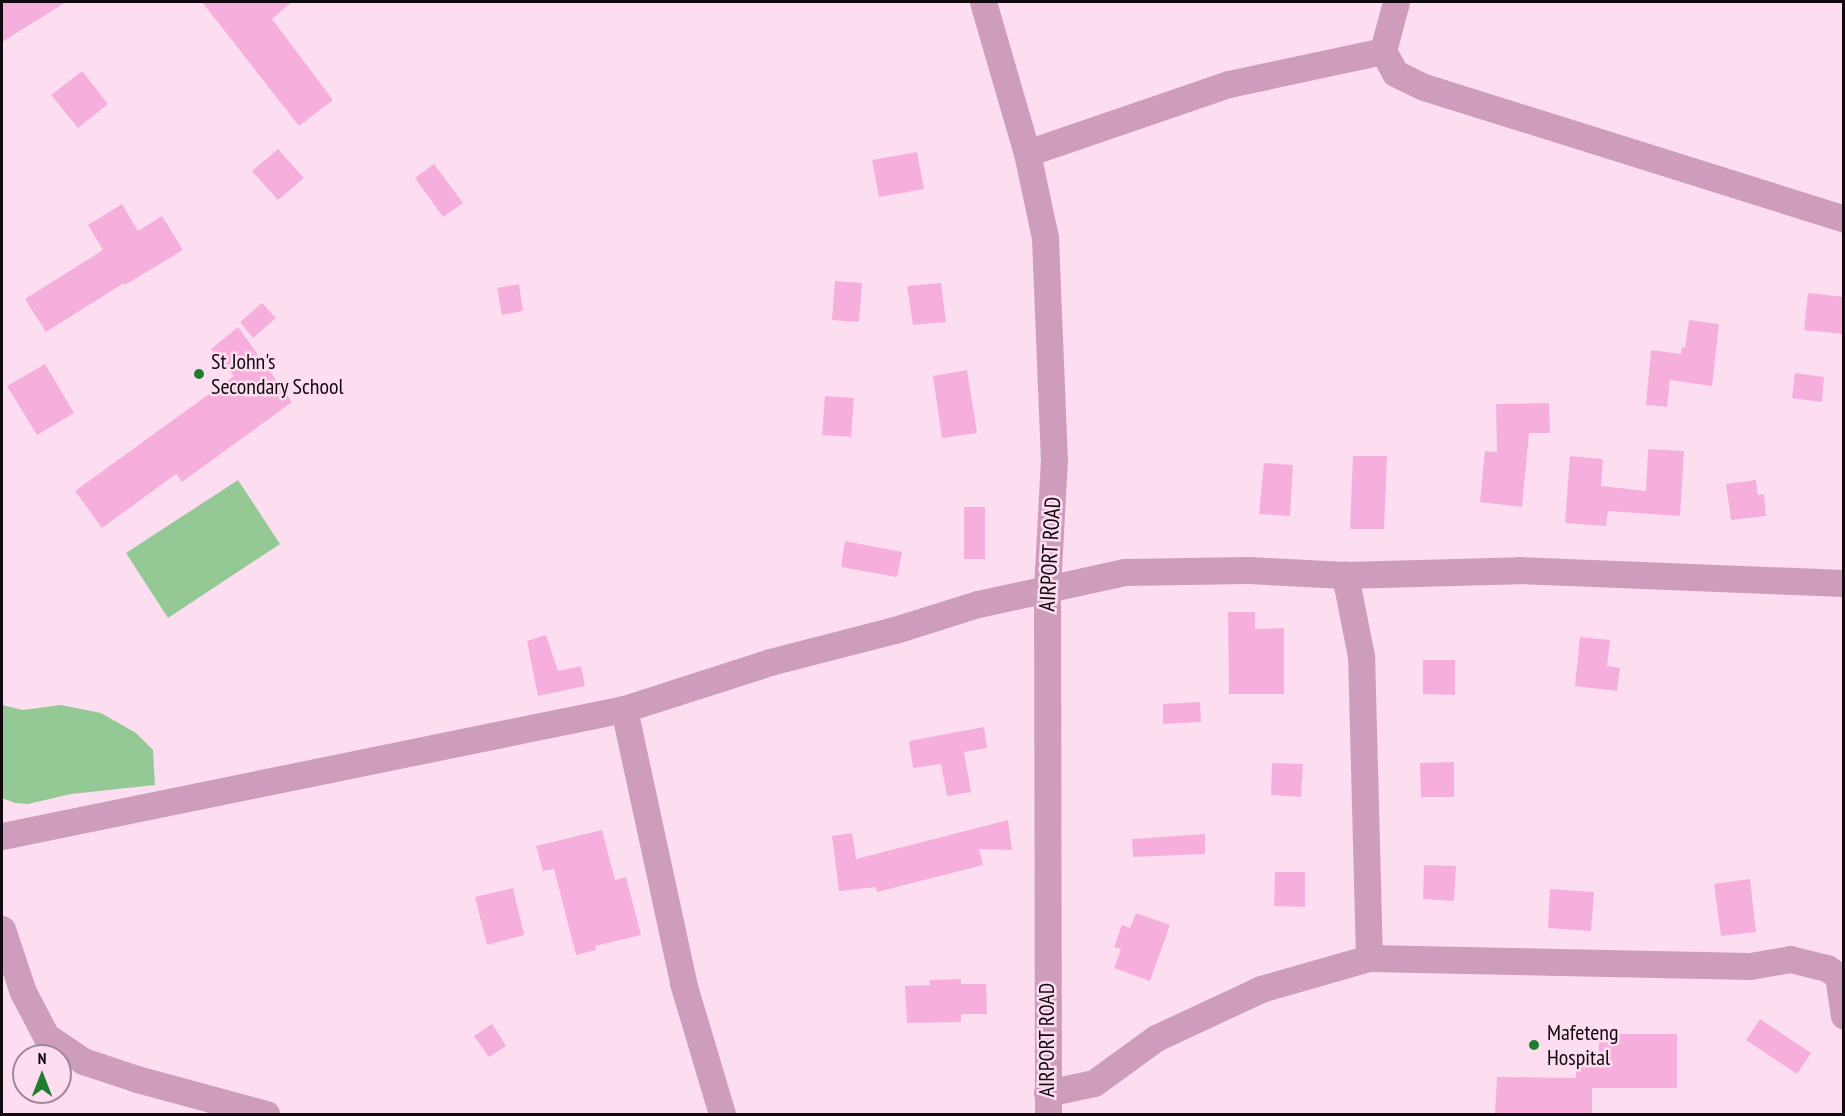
<!DOCTYPE html>
<style>
body{margin:0}
#map{position:relative;width:1845px;height:1116px;overflow:hidden;background:#fddef1;font-family:"PT Sans Narrow",sans-serif}
div>[style]{position:absolute}
.green>*{inset:0;background:#94c996}
.building>*{inset:0;background:#f6afdc}
.minor>*{height:27px;margin:-13.5px;padding:0 13.5px;transform-origin:13.5px;border-radius:13.5px;background:#cf9dbc}
.dots>*{width:16px;height:16px;translate:-50% -50%;box-sizing:border-box;border:3px solid #fddef1;border-radius:50%}
span{translate:-50% -50%;white-space:nowrap;text-align:center;line-height:1.15;-webkit-text-stroke:5px #fddef1;paint-order:stroke}
.poi-label{font-size:22px;color:#12080f}
.left{translate:0 -50%;text-align:left}
.street-label{font-size:22px;color:#12080f}
.frame{position:absolute;inset:0;border:3px solid #12080f;pointer-events:none}
.north{position:absolute;left:12px;top:1044px;width:60px;height:60px;box-sizing:border-box;background:#fddef1;border:2px solid #9f8897;border-radius:50%;rotate:0deg;font-size:16px;font-weight:700;line-height:24px;text-align:center;color:#12080f}
.north::after{content:'';display:block;margin:auto;width:21px;height:27px;background:#207d2e;clip-path:polygon(50% 0,100% 100%,50% 72%,0 100%)}
</style>
<div id="map">
<div class="green">
<i style="clip-path:polygon(238px 480px,280px 544px,168px 618px,126px 553px)"></i>
<i style="clip-path:polygon(2px 705px,23px 710px,61px 705px,101px 713px,136px 733px,153px 750px,155px 785px,71px 794px,28px 804px,15px 803px,2px 798px)"></i>
</div>
<div class="building">
<i style="clip-path:polygon(2px 2px,66px 2px,2px 42px)"></i>
<i style="clip-path:polygon(202px 2px,292px 2px,272px 19px,333px 100px,299px 126px)"></i>
<i style="clip-path:polygon(82px 71px,108px 104px,78px 128px,51px 95px)"></i>
<i style="clip-path:polygon(278px 149px,304px 178px,278px 200px,252px 171px)"></i>
<i style="clip-path:polygon(917px 152px,924px 189px,879px 197px,872px 160px)"></i>
<i style="clip-path:polygon(434px 164px,463px 203px,443px 217px,415px 178px)"></i>
<i style="clip-path:polygon(122px 204px,138px 231px,162px 216px,183px 250px,125px 285px,124px 283px,46px 332px,25px 299px,103px 250px,88px 225px)"></i>
<i style="clip-path:polygon(835px 281px,862px 283px,859px 322px,832px 320px)"></i>
<i style="clip-path:polygon(941px 283px,946px 322px,913px 325px,907px 286px)"></i>
<i style="clip-path:polygon(519px 284px,523px 311px,502px 315px,497px 288px)"></i>
<i style="clip-path:polygon(1808px 293px,1844px 297px,1844px 334px,1804px 330px)"></i>
<i style="clip-path:polygon(262px 303px,276px 318px,253px 338px,240px 322px)"></i>
<i style="clip-path:polygon(1689px 320px,1719px 324px,1712px 386px,1670px 380px,1667px 407px,1646px 405px,1651px 350px,1681px 354px,1682px 347px,1685px 348px)"></i>
<i style="clip-path:polygon(238px 327px,292px 402px,182px 482px,176px 474px,102px 528px,75px 491px,234px 376px,211px 349px)"></i>
<i style="clip-path:polygon(45px 364px,74px 413px,37px 435px,7px 386px)"></i>
<i style="clip-path:polygon(967px 370px,977px 433px,942px 438px,933px 376px)"></i>
<i style="clip-path:polygon(1795px 373px,1824px 377px,1822px 402px,1792px 398px)"></i>
<i style="clip-path:polygon(825px 396px,854px 398px,851px 437px,822px 435px)"></i>
<i style="clip-path:polygon(1549px 403px,1550px 433px,1529px 433px,1522px 507px,1480px 502px,1485px 451px,1497px 452px,1496px 404px)"></i>
<i style="clip-path:polygon(1648px 449px,1684px 451px,1680px 516px,1608px 511px,1606px 526px,1565px 523px,1570px 456px,1603px 459px,1601px 486px,1646px 491px)"></i>
<i style="clip-path:polygon(1353px 456px,1387px 456px,1384px 529px,1350px 529px)"></i>
<i style="clip-path:polygon(1264px 463px,1293px 465px,1290px 516px,1259px 514px)"></i>
<i style="clip-path:polygon(1756px 480px,1758px 495px,1764px 494px,1766px 516px,1731px 520px,1726px 484px)"></i>
<i style="clip-path:polygon(964px 507px,985px 507px,985px 559px,964px 559px)"></i>
<i style="clip-path:polygon(845px 541px,902px 552px,897px 577px,841px 567px)"></i>
<i style="clip-path:polygon(1228px 612px,1255px 612px,1255px 629px,1284px 628px,1284px 694px,1229px 694px)"></i>
<i style="clip-path:polygon(546px 635px,558px 671px,581px 666px,585px 686px,538px 696px,527px 641px)"></i>
<i style="clip-path:polygon(1580px 637px,1610px 640px,1607px 666px,1620px 668px,1617px 691px,1575px 686px)"></i>
<i style="clip-path:polygon(1423px 660px,1455px 660px,1455px 695px,1423px 694px)"></i>
<i style="clip-path:polygon(1200px 702px,1201px 722px,1163px 724px,1163px 704px)"></i>
<i style="clip-path:polygon(984px 727px,987px 748px,964px 752px,971px 792px,947px 796px,941px 764px,913px 768px,909px 741px)"></i>
<i style="clip-path:polygon(1454px 762px,1454px 797px,1421px 797px,1420px 763px)"></i>
<i style="clip-path:polygon(1272px 763px,1303px 764px,1301px 797px,1271px 795px)"></i>
<i style="clip-path:polygon(1008px 820px,1012px 850px,979px 849px,983px 865px,877px 892px,876px 887px,839px 891px,832px 836px,852px 833px,856px 859px)"></i>
<i style="clip-path:polygon(602px 830px,615px 880px,626px 877px,641px 935px,595px 946px,596px 950px,576px 955px,554px 869px,543px 871px,536px 846px)"></i>
<i style="clip-path:polygon(1205px 834px,1205px 854px,1133px 857px,1132px 839px)"></i>
<i style="clip-path:polygon(1424px 865px,1456px 866px,1454px 901px,1423px 899px)"></i>
<i style="clip-path:polygon(1275px 872px,1305px 872px,1305px 907px,1274px 906px)"></i>
<i style="clip-path:polygon(1750px 879px,1756px 932px,1721px 936px,1714px 884px)"></i>
<i style="clip-path:polygon(513px 888px,524px 935px,487px 945px,475px 897px)"></i>
<i style="clip-path:polygon(1550px 889px,1594px 892px,1591px 931px,1548px 928px)"></i>
<i style="clip-path:polygon(1136px 913px,1170px 925px,1150px 981px,1114px 968px,1121px 949px,1114px 947px,1122px 925px,1130px 928px)"></i>
<i style="clip-path:polygon(961px 979px,961px 984px,986px 984px,987px 1014px,961px 1014px,961px 1022px,907px 1023px,905px 986px,930px 985px,930px 980px)"></i>
<i style="clip-path:polygon(1760px 1019px,1811px 1053px,1797px 1074px,1746px 1040px)"></i>
<i style="clip-path:polygon(492px 1024px,506px 1046px,489px 1057px,474px 1036px)"></i>
<i style="clip-path:polygon(1599px 1034px,1677px 1034px,1677px 1088px,1592px 1088px,1592px 1114px,1495px 1114px,1497px 1077px,1576px 1078px,1576px 1060px,1599px 1061px)"></i>
</div>
<div class="minor">
<i style="left:983px;top:2px;width:157px;rotate:73.8deg"></i>
<i style="left:1027px;top:153px;width:87px;rotate:78deg"></i>
<i style="left:1045px;top:238px;width:221px;rotate:87.7deg"></i>
<i style="left:1054px;top:459px;width:129px;rotate:93.1deg"></i>
<i style="left:1047px;top:588px;width:526px;rotate:89.89deg"></i>
<i style="left:1396px;top:2px;width:51px;rotate:104.9deg"></i>
<i style="left:1383px;top:51px;width:25px;rotate:61deg"></i>
<i style="left:1395px;top:73px;width:32px;rotate:26deg"></i>
<i style="left:1424px;top:87px;width:440px;rotate:17.4deg"></i>
<i style="left:1027px;top:153px;width:213px;rotate:-18.9deg"></i>
<i style="left:1229px;top:84px;width:157px;rotate:-12.1deg"></i>
<i style="left:624px;top:709px;width:280px;rotate:77.8deg"></i>
<i style="left:683px;top:983px;width:137px;rotate:73.4deg"></i>
<i style="left:2px;top:836px;width:635px;rotate:-11.54deg"></i>
<i style="left:624px;top:709px;width:153px;rotate:-17.8deg"></i>
<i style="left:770px;top:662px;width:129px;rotate:-14.4deg"></i>
<i style="left:895px;top:630px;width:87px;rotate:-17.4deg"></i>
<i style="left:978px;top:604px;width:150px;rotate:-12.3deg"></i>
<i style="left:1125px;top:572px;width:123px;rotate:-0.9deg"></i>
<i style="left:1248px;top:570px;width:97px;rotate:3deg"></i>
<i style="left:1345px;top:575px;width:174px;rotate:-1.6deg"></i>
<i style="left:1519px;top:570px;width:325px;rotate:2.3deg"></i>
<i style="left:2px;top:929px;width:66px;rotate:71.6deg"></i>
<i style="left:23px;top:992px;width:50px;rotate:62.4deg"></i>
<i style="left:46px;top:1036px;width:45px;rotate:34deg"></i>
<i style="left:83px;top:1061px;width:57px;rotate:18.4deg"></i>
<i style="left:137px;top:1079px;width:134px;rotate:15.2deg"></i>
<i style="left:1369px;top:958px;width:381px;rotate:1.2deg"></i>
<i style="left:1750px;top:966px;width:41px;rotate:-9.9deg"></i>
<i style="left:1790px;top:959px;width:38px;rotate:14deg"></i>
<i style="left:1827px;top:968px;width:14px;rotate:36deg"></i>
<i style="left:1838px;top:976px;width:40px;rotate:81.5deg"></i>
<i style="left:1047px;top:1093px;width:48px;rotate:-12deg"></i>
<i style="left:1094px;top:1083px;width:77px;rotate:-36deg"></i>
<i style="left:1156px;top:1038px;width:116px;rotate:-25deg"></i>
<i style="left:1261px;top:989px;width:112px;rotate:-16deg"></i>
<i style="left:1369px;top:958px;width:302px;rotate:-91.5deg"></i>
<i style="left:1361px;top:656px;width:83px;rotate:-101.2deg"></i>
</div>
<div class="dots">
<i style="left:199px;top:374px;background:#207d2e"></i>
<i style="left:1534px;top:1045px;background:#207d2e"></i>
</div>
<div class="poi-label">
<span class="left" style="left:211px;top:374px">St John's<br>Secondary School</span>
<span class="left" style="left:1547px;top:1045px">Mafeteng<br>Hospital</span>
</div>
<div class="street-label">
<span style="left:1050px;top:554px;rotate:-87deg">AIRPORT ROAD</span>
<span style="left:1047px;top:1040px;rotate:-90deg">AIRPORT ROAD</span>
</div>
<div class="frame"></div>
<div class="north">N</div>
</div>
